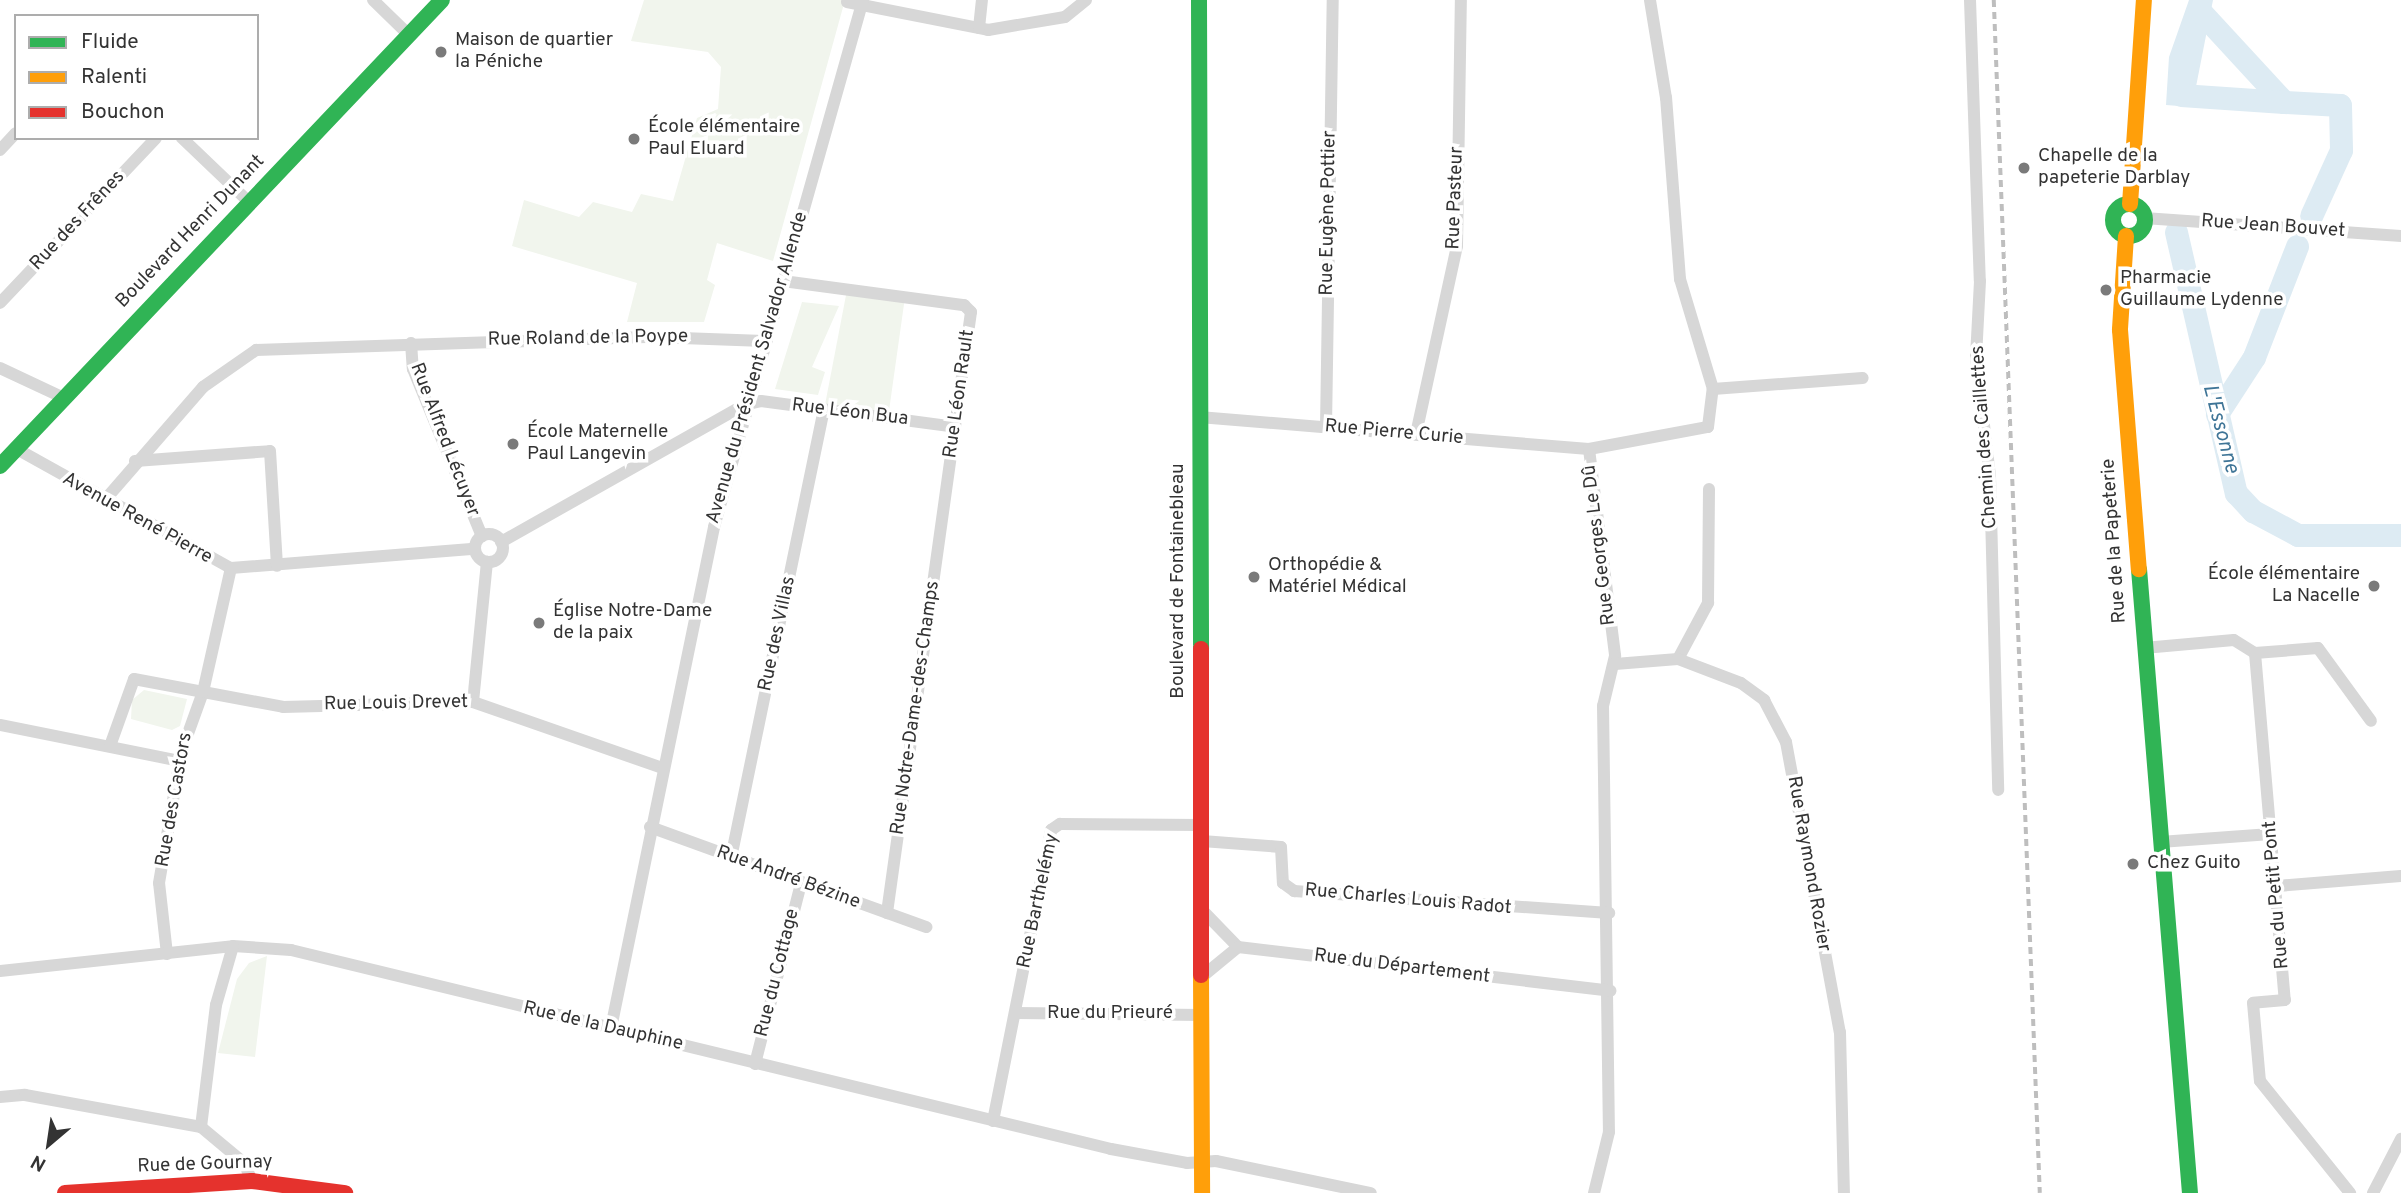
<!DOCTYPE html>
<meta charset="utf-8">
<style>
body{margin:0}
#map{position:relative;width:2401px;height:1193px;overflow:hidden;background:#fff;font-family:Overpass,sans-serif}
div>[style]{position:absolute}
.green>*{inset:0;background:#f1f5ed}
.water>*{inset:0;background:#ddebf3}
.river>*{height:23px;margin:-11.5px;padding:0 11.5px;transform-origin:11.5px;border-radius:11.5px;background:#ddebf3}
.street>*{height:12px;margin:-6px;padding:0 6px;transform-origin:6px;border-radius:6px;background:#d7d7d7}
.street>.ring{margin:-6px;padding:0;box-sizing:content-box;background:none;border:12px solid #d7d7d7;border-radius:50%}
.fast>*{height:16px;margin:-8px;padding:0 8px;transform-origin:8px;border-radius:8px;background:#30b455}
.fast>.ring{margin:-8px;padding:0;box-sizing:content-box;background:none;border:16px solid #30b455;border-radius:50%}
.slow>*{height:16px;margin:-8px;padding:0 8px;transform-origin:8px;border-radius:8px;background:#ff9f0a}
.jam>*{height:16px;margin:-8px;padding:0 8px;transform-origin:8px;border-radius:8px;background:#e5322d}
.rail>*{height:3.5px;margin-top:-1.75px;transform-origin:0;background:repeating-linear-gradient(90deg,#bebebe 0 7px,transparent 0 12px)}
.dots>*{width:19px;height:19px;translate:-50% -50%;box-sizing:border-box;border:4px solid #fff;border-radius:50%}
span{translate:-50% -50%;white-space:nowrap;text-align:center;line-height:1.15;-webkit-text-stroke:7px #fff;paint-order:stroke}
.poi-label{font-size:19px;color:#333}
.left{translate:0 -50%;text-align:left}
.right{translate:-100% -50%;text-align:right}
.street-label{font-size:19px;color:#333}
.water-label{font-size:21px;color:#3f7597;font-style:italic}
.legend{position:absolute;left:14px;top:14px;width:245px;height:126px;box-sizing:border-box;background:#fff;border:2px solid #adadad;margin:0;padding:9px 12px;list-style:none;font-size:21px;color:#333}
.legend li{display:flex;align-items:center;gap:14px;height:35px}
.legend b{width:35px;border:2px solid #adadad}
.north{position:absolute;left:14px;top:1109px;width:70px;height:70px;-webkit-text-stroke:5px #fff;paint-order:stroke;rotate:209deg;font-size:19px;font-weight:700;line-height:28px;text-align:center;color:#333}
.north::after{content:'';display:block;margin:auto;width:24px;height:32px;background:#333;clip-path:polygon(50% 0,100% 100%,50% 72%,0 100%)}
</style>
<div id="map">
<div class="green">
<i style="clip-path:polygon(644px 0,845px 0,773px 261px,717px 243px,707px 280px,715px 285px,704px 322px,627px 322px,637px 283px,512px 246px,524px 200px,579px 217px,593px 202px,632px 212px,641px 194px,673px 201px,697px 118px,718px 109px,721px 67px,708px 52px,631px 41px)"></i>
<i style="clip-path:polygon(847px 290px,905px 297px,888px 418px,824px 410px)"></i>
<i style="clip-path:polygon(802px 302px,839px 306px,812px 367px,825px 372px,818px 395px,775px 389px)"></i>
<i style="clip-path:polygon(144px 690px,187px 699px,180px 726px,172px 730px,131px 719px,132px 700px)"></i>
<i style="clip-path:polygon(267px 956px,255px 1057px,218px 1053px,237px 979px,249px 963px)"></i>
</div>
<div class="water">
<i style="clip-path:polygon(2189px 0,2213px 0,2192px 107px,2166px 105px,2169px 57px)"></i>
</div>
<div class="river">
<i style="left:2199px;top:10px;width:125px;rotate:47.3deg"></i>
<i style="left:2284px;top:102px;width:56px;rotate:3.1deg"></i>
<i style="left:2340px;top:105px;width:45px;rotate:88.7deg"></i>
<i style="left:2341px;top:150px;width:72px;rotate:114.4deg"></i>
<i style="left:2181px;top:95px;width:103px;rotate:3.9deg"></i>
<i style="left:2176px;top:232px;width:268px;rotate:77.1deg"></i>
<i style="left:2236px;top:493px;width:25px;rotate:47deg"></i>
<i style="left:2253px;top:511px;width:51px;rotate:28.1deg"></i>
<i style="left:2298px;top:535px;width:103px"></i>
<i style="left:2217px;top:414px;width:68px;rotate:-57deg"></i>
<i style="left:2254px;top:357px;width:119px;rotate:-68.8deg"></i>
</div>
<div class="street">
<i style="left:373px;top:0;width:50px;rotate:44.2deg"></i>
<i style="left:1970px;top:0;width:281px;rotate:88deg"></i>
<i style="left:1980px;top:281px;width:76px;rotate:93deg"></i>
<i style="left:1976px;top:357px;width:120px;rotate:83.3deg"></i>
<i style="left:1990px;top:476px;width:314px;rotate:88.5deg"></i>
<i style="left:847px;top:2px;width:144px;rotate:11.2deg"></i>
<i style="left:988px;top:30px;width:78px;rotate:-9.6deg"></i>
<i style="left:1065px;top:17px;width:27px;rotate:-39deg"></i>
<i style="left:979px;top:28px;width:28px;rotate:-84deg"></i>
<i style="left:182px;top:138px;width:93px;rotate:43.7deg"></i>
<i style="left:0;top:150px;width:23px;rotate:-47deg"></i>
<i style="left:2144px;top:218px;width:258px;rotate:4deg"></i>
<i style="left:783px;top:281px;width:183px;rotate:7.6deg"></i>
<i style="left:964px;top:305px;width:10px;rotate:45deg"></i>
<i style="left:971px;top:312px;width:607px;rotate:97.96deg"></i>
<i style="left:0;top:303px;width:227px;rotate:-46.6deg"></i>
<i style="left:411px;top:343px;width:26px;rotate:86deg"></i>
<i style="left:413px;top:369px;width:181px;rotate:67.6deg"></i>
<i style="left:0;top:368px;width:68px;rotate:25.1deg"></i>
<i style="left:1713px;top:389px;width:150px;rotate:-4.2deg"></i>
<i style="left:1199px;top:417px;width:391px;rotate:4.7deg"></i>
<i style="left:1589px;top:449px;width:121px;rotate:-10.5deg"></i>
<i style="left:1708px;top:427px;width:38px;rotate:-83deg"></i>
<i style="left:1713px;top:389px;width:115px;rotate:-106.7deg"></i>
<i style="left:1680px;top:279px;width:182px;rotate:-94.4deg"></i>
<i style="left:1666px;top:98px;width:99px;rotate:-99.3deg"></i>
<i style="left:1326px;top:427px;width:427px;rotate:-89.1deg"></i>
<i style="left:1416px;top:434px;width:192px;rotate:-77.7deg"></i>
<i style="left:1457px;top:246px;width:246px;rotate:-89.1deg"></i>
<i style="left:15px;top:448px;width:247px;rotate:29.1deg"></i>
<i style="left:231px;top:568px;width:244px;rotate:-4.5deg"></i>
<i style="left:1589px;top:449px;width:209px;rotate:82.8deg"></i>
<i style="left:1615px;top:656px;width:51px;rotate:103.5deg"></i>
<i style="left:1603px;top:706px;width:426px;rotate:89.2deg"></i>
<i style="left:1609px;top:1132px;width:63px;rotate:103.8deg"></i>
<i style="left:135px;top:461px;width:135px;rotate:-4.2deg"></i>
<i style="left:270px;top:451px;width:115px;rotate:86.5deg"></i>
<i style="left:104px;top:501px;width:151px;rotate:-49deg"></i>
<i style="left:203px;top:387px;width:65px;rotate:-34.9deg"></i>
<i style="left:256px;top:350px;width:398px;rotate:-1.9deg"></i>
<i style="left:654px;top:337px;width:111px;rotate:2.1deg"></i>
<i class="ring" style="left:475px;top:534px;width:16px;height:16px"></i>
<i style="left:501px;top:542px;width:279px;rotate:-29.4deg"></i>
<i style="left:744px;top:405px;width:17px;rotate:-13deg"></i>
<i style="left:761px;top:401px;width:196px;rotate:7.6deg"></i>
<i style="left:2144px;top:648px;width:90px;rotate:-5.1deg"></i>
<i style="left:2234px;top:640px;width:25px;rotate:32deg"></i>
<i style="left:2255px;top:653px;width:348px;rotate:85.1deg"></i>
<i style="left:2285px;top:1000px;width:32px;rotate:175deg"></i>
<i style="left:2253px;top:1003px;width:78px;rotate:84.9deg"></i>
<i style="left:2260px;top:1081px;width:144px;rotate:51.2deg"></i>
<i style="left:2255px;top:653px;width:63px;rotate:-4.5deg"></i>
<i style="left:2318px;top:648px;width:90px;rotate:54deg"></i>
<i style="left:1678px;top:659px;width:64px;rotate:-61.8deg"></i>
<i style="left:1708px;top:603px;width:114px;rotate:-89.5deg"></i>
<i style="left:1615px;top:664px;width:63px;rotate:-4.5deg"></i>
<i style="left:1678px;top:659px;width:67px;rotate:20.9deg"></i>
<i style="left:1741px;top:683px;width:29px;rotate:36deg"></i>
<i style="left:1764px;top:700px;width:47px;rotate:62.4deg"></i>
<i style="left:1786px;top:742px;width:295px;rotate:79.5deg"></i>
<i style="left:1840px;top:1032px;width:161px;rotate:88.6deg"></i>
<i style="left:473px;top:702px;width:141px;rotate:-84.3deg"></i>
<i style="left:0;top:725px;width:184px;rotate:11.3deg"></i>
<i style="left:110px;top:746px;width:71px;rotate:-70.3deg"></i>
<i style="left:134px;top:679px;width:152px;rotate:10.6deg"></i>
<i style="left:283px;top:707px;width:190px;rotate:-1.5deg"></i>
<i style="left:473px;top:702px;width:201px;rotate:19.2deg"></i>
<i style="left:650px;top:827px;width:294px;rotate:19.9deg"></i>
<i style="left:1202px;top:841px;width:79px;rotate:4.3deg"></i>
<i style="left:1281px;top:847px;width:36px;rotate:87deg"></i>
<i style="left:1283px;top:883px;width:14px;rotate:36deg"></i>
<i style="left:1294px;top:891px;width:316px;rotate:4deg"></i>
<i style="left:2160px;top:842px;width:111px;rotate:-4.1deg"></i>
<i style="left:731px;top:858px;width:458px;rotate:-78.3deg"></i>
<i style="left:2277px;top:886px;width:124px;rotate:-4.6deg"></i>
<i style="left:1203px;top:911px;width:50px;rotate:45.8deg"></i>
<i style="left:1238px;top:947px;width:375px;rotate:6.7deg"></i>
<i style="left:167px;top:954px;width:71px;rotate:-96.4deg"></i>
<i style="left:159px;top:883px;width:132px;rotate:-80.4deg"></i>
<i style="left:181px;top:753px;width:65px;rotate:-70.2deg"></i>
<i style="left:203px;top:692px;width:127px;rotate:-77.3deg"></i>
<i style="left:0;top:971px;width:234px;rotate:-6.1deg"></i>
<i style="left:233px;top:946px;width:58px;rotate:3.9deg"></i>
<i style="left:291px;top:950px;width:844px;rotate:13.64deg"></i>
<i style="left:1111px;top:1149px;width:77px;rotate:10.4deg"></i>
<i style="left:1187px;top:1163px;width:29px;rotate:-4deg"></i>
<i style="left:1216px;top:1161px;width:158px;rotate:11.7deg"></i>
<i style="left:1204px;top:975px;width:44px;rotate:-39.5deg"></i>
<i style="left:1016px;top:1013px;width:187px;rotate:0.6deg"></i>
<i style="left:611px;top:1028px;width:511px;rotate:-78.38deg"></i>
<i style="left:714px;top:527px;width:548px;rotate:-74.21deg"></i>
<i style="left:755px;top:1064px;width:187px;rotate:-75.7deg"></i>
<i style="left:0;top:1097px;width:25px;rotate:-5deg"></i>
<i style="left:25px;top:1095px;width:179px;rotate:10.3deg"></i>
<i style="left:201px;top:1127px;width:56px;rotate:39.9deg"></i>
<i style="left:244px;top:1163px;width:20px;rotate:66deg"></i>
<i style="left:993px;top:1121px;width:297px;rotate:-78.7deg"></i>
<i style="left:1051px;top:830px;width:11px;rotate:-34deg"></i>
<i style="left:1060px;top:824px;width:142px;rotate:0.4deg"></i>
<i style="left:201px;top:1127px;width:123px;rotate:-83deg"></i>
<i style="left:216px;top:1005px;width:61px;rotate:-73.9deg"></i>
<i style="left:2373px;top:1193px;width:61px;rotate:-62.6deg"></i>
</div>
<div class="fast">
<i style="left:1199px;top:0;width:649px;rotate:89.82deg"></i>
<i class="ring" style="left:2113px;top:204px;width:16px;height:16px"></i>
<i style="left:0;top:466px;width:642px;rotate:-46.51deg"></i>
<i style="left:2139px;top:569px;width:626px;rotate:85.33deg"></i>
</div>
<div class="slow">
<i style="left:2130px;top:204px;width:204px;rotate:-86.1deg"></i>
<i style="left:2126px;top:236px;width:94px;rotate:93.7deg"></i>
<i style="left:2120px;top:330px;width:240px;rotate:85.5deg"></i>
<i style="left:1201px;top:975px;width:218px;rotate:89.7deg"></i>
</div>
<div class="jam">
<i style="left:1201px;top:649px;width:326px;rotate:90deg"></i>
<i style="left:65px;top:1193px;width:187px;rotate:-3.7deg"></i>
<i style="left:252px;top:1181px;width:94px;rotate:7.4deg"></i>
</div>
<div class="rail">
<i style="left:1994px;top:0;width:1194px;rotate:87.79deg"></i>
</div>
<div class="dots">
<i style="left:441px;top:52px;background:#7a7a7a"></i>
<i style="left:634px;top:139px;background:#7a7a7a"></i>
<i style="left:2024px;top:168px;background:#7a7a7a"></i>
<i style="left:2106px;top:290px;background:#7a7a7a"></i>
<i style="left:513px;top:444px;background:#7a7a7a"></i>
<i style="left:1254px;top:577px;background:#7a7a7a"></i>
<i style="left:2374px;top:586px;background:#7a7a7a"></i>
<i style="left:539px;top:623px;background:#7a7a7a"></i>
<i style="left:2133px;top:864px;background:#7a7a7a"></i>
</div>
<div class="poi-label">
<span class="left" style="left:455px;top:52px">Maison de quartier<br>la Péniche</span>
<span class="left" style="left:648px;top:139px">École élémentaire<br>Paul Eluard</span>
<span class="left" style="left:2038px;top:168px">Chapelle de la<br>papeterie Darblay</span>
<span class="left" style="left:2120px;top:290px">Pharmacie<br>Guillaume Lydenne</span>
<span class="left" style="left:527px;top:444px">École Maternelle<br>Paul Langevin</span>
<span class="left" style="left:1268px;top:577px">Orthopédie &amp;<br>Matériel Médical</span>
<span class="right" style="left:2360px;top:586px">École élémentaire<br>La Nacelle</span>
<span class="left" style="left:553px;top:623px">Église Notre-Dame<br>de la paix</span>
<span class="left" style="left:2147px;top:864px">Chez Guito</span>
</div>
<div class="street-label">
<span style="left:1456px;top:198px;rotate:-88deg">Rue Pasteur</span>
<span style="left:1329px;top:213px;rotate:-89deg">Rue Eugène Pottier</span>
<span style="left:78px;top:221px;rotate:-47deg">Rue des Frênes</span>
<span style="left:2273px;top:227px;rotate:4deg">Rue Jean Bouvet</span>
<span style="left:191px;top:232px;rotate:-46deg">Boulevard Henri Dunant</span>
<span style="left:588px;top:339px;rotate:-1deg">Rue Roland de la Poype</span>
<span style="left:758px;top:368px;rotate:-74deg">Avenue du Président Salvador Allende</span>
<span style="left:960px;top:394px;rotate:-82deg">Rue Léon Rault</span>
<span style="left:850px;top:413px;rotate:7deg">Rue Léon Bua</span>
<span style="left:1394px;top:433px;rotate:5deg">Rue Pierre Curie</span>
<span style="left:1985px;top:437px;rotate:-94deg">Chemin des Caillettes</span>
<span style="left:444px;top:440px;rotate:69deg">Rue Alfred Lécuyer</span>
<span style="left:137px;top:519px;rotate:29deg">Avenue René Pierre</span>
<span style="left:2115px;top:541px;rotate:-94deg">Rue de la Papeterie</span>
<span style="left:1600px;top:545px;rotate:-97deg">Rue Georges Le Dû</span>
<span style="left:1179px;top:581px;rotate:-90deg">Boulevard de Fontainebleau</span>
<span style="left:778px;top:634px;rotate:-78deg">Rue des Villas</span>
<span style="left:396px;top:704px;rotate:-1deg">Rue Louis Drevet</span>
<span style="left:916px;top:708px;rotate:-82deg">Rue Notre-Dame-des-Champs</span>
<span style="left:175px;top:800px;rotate:-80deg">Rue des Castors</span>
<span style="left:1808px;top:864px;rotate:80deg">Rue Raymond Rozier</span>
<span style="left:788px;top:878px;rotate:20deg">Rue André Bézine</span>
<span style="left:2277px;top:895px;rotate:-95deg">Rue du Petit Pont</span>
<span style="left:1408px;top:900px;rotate:5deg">Rue Charles Louis Radot</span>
<span style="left:1039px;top:901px;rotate:-78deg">Rue Barthelémy</span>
<span style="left:1402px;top:967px;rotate:7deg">Rue du Département</span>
<span style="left:778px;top:973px;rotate:-76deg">Rue du Cottage</span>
<span style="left:1110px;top:1014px">Rue du Prieuré</span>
<span style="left:603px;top:1027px;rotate:13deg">Rue de la Dauphine</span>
<span style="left:205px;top:1165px;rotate:-2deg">Rue de Gournay</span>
</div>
<div class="water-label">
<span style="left:2220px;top:429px;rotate:75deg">L'Essonne</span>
</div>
<ul class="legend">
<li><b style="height:9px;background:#30b455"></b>Fluide</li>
<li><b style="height:9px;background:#ff9f0a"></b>Ralenti</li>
<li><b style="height:9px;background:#e5322d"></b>Bouchon</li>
</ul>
<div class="north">N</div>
</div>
